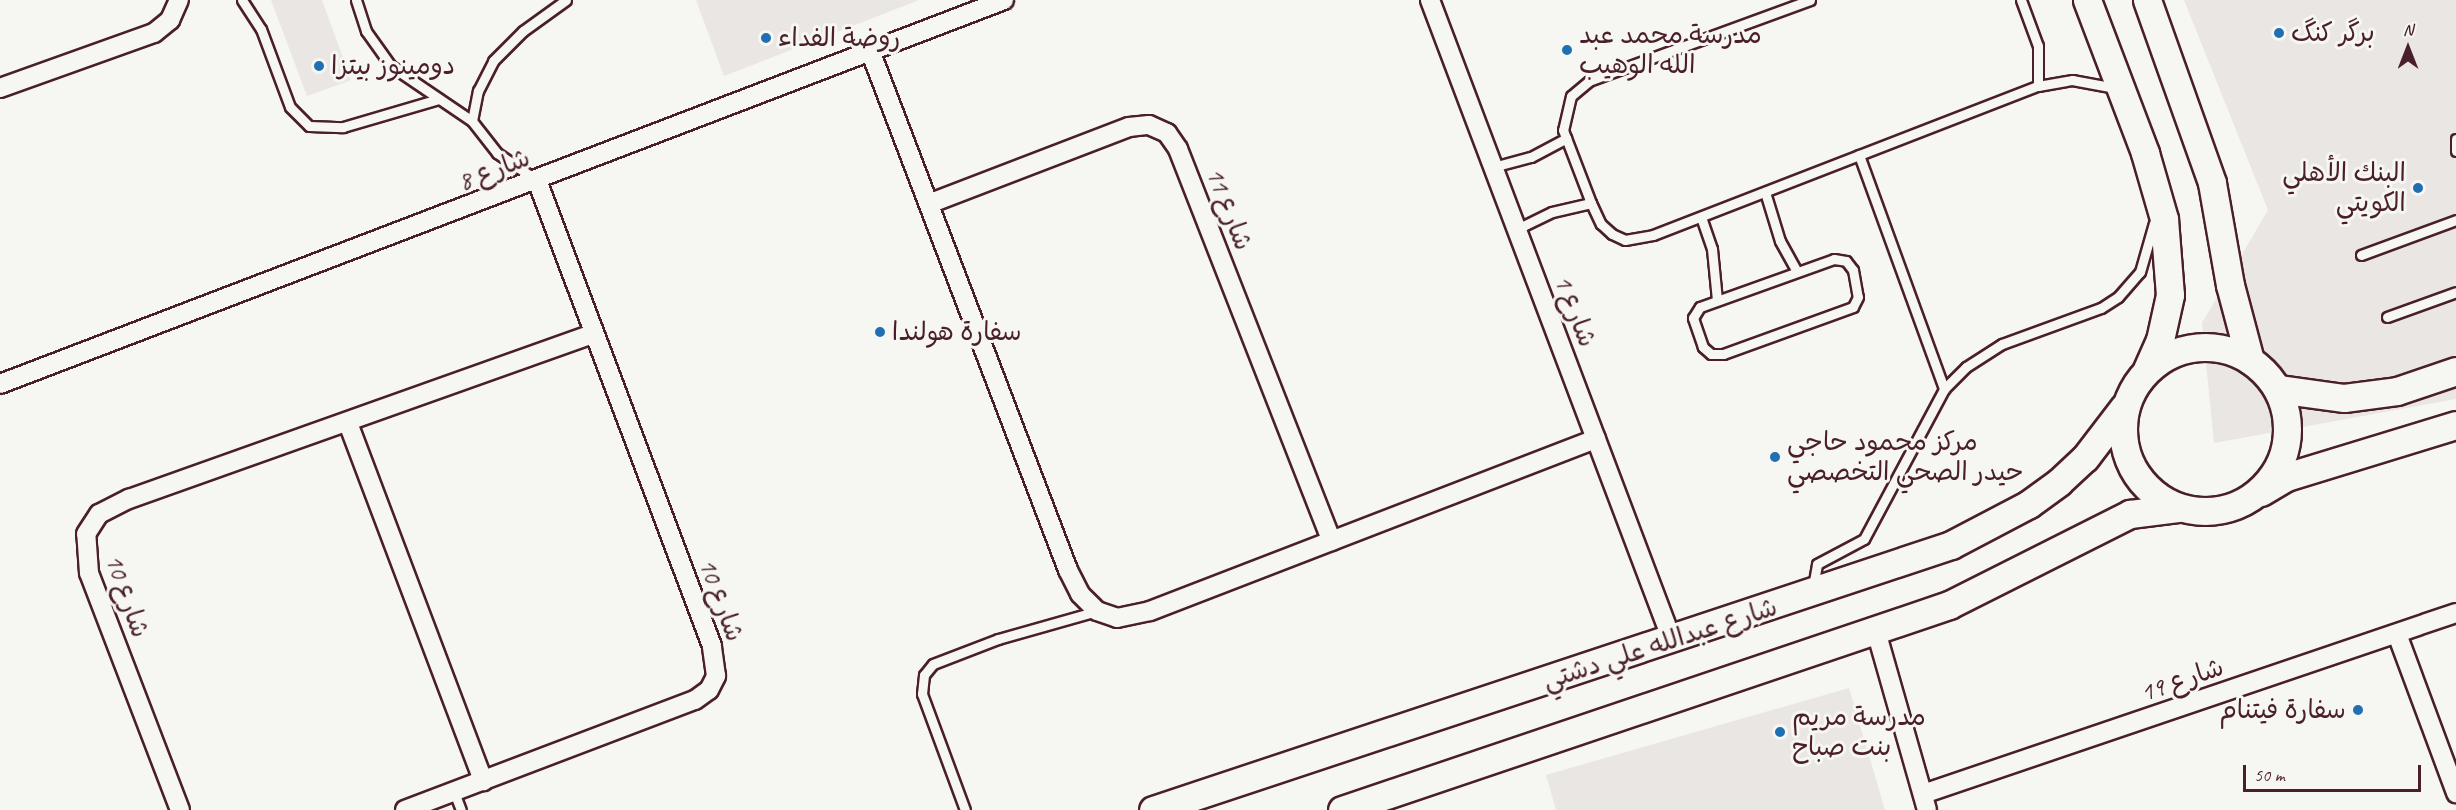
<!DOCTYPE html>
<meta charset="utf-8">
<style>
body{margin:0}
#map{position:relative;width:2456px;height:810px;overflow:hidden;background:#f6f6f2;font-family:Caveat,"Playpen Sans Arabic",sans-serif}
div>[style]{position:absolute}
.built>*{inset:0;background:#e9e6e3}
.roads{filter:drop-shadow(2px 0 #4a1f2b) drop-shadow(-2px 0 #4a1f2b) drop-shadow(0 2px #4a1f2b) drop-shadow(0 -2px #4a1f2b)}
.service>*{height:9px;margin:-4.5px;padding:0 4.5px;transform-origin:4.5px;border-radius:4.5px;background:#f6f6f2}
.minor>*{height:18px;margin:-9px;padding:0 9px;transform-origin:9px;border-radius:9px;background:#f6f6f2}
.secondary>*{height:27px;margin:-13.5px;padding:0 13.5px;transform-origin:13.5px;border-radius:13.5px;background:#f6f6f2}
.secondary>.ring{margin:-13.5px;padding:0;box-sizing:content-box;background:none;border:27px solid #f6f6f2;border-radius:50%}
.dots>*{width:16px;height:16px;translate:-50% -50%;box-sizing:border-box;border:3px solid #f6f6f2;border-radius:50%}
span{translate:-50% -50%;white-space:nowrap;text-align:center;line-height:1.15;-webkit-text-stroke:6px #f6f6f2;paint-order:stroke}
.poi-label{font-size:26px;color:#4a1f2b}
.left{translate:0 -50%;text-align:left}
.right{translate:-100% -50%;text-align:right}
.street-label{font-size:26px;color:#4a1f2b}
.north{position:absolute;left:2378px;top:18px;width:60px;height:60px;-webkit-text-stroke:4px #f6f6f2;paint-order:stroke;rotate:0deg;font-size:16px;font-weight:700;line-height:24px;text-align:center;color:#4a1f2b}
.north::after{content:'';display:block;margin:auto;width:21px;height:27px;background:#4a1f2b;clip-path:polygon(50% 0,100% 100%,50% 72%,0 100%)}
.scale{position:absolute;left:2243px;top:765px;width:178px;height:27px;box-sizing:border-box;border:3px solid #4a1f2b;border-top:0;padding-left:8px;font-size:18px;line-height:21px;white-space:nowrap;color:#4a1f2b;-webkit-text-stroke:4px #f6f6f2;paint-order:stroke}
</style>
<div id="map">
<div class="built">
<i style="clip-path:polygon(271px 0,322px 0,351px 80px,307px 96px)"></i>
<i style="clip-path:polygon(696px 0,919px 0,724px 76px)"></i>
<i style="clip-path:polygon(2184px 0,2456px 0,2456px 399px,2214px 443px,2202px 323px,2268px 210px)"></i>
<i style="clip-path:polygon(1849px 688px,1885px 810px,1556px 810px,1546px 775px)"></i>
</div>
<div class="roads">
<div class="service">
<i style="left:242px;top:0;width:35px;rotate:57deg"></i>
<i style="left:261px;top:29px;width:83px;rotate:69.6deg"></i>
<i style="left:290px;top:107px;width:27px;rotate:45deg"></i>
<i style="left:309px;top:126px;width:34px;rotate:2deg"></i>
<i style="left:343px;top:127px;width:100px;rotate:-16.3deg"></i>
<i style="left:356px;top:0;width:33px;rotate:72deg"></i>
<i style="left:366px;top:31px;width:43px;rotate:54.5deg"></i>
<i style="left:391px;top:66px;width:98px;rotate:34.2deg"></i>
<i style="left:472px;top:121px;width:41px;rotate:52deg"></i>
<i style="left:497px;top:153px;width:46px;rotate:34.4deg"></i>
<i style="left:1810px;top:0;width:235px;rotate:159.9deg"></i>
<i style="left:1589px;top:81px;width:23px;rotate:140deg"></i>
<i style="left:1571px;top:96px;width:35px;rotate:103deg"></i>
<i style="left:1563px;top:130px;width:78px;rotate:69deg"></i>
<i style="left:1591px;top:203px;width:23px;rotate:65deg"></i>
<i style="left:1601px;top:224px;width:15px;rotate:42deg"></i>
<i style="left:1612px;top:234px;width:14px;rotate:25deg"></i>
<i style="left:1625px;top:240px;width:28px;rotate:-10deg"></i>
<i style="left:1653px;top:235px;width:413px;rotate:-21.2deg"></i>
<i style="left:2038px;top:86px;width:35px;rotate:-10deg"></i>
<i style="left:2072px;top:80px;width:44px;rotate:10.5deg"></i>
<i style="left:2021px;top:0;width:49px;rotate:69.7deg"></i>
<i style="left:2038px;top:46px;width:40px;rotate:90deg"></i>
<i style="left:472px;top:121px;width:31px;rotate:-79deg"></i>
<i style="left:478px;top:91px;width:34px;rotate:-63deg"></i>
<i style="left:493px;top:61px;width:42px;rotate:-45deg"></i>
<i style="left:523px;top:31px;width:53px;rotate:-35.8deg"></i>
<i style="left:2456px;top:139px;width:12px;rotate:90deg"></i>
<i style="left:1859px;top:155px;width:249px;rotate:70deg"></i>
<i style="left:1493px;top:167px;width:39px;rotate:-15deg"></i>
<i style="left:1531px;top:157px;width:40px;rotate:-28deg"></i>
<i style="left:1765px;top:192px;width:51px;rotate:73deg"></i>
<i style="left:1780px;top:241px;width:35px;rotate:61deg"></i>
<i style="left:1701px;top:217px;width:34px;rotate:71deg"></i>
<i style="left:1712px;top:249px;width:51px;rotate:84.4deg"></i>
<i style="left:1517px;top:229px;width:39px;rotate:-26deg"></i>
<i style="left:1552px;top:212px;width:40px;rotate:-13deg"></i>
<i style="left:2361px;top:255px;width:101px;rotate:-20.2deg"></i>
<i style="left:1834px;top:259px;width:12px;rotate:9deg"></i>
<i style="left:1846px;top:261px;width:11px;rotate:52deg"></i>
<i style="left:1853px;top:270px;width:27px;rotate:80deg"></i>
<i style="left:1858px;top:297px;width:11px;rotate:117deg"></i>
<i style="left:1853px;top:307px;width:138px;rotate:160.1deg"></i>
<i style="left:1723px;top:354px;width:12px;rotate:180deg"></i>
<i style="left:1711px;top:354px;width:11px;rotate:-139deg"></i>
<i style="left:1703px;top:347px;width:31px;rotate:-109deg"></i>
<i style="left:1693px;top:318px;width:13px;rotate:-58deg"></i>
<i style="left:1700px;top:307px;width:142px;rotate:-19.7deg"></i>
<i style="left:2387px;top:317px;width:73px;rotate:-19.9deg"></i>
<i style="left:1813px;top:587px;width:23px;rotate:-80deg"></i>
<i style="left:1817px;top:564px;width:53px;rotate:-28deg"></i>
<i style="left:1864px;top:539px;width:170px;rotate:-61.9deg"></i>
<i style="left:1944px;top:389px;width:31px;rotate:-45deg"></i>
<i style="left:1966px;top:367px;width:43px;rotate:-32.6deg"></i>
<i style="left:2002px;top:344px;width:105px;rotate:-20deg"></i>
<i style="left:2101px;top:308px;width:20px;rotate:-33deg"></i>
<i style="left:2118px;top:297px;width:33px;rotate:-49deg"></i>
<i style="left:2140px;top:272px;width:51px;rotate:-74.1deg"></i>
<i style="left:454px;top:792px;width:19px;rotate:69deg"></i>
<i style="left:965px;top:810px;width:124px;rotate:-110.3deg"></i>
<i style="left:922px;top:694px;width:19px;rotate:-84deg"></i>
<i style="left:924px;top:675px;width:14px;rotate:-51deg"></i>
<i style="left:933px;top:664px;width:70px;rotate:-21deg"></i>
<i style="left:998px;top:639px;width:103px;rotate:-15.8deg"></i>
</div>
<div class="minor">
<i style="left:1430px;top:0;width:684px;rotate:69.29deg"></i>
<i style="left:871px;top:53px;width:553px;rotate:69.14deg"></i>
<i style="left:1068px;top:570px;width:27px;rotate:63deg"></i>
<i style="left:1080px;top:594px;width:24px;rotate:45deg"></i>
<i style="left:1097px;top:611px;width:21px;rotate:19deg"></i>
<i style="left:1117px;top:618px;width:34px;rotate:-12deg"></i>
<i style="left:1150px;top:611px;width:478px;rotate:-21.1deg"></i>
<i style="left:0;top:88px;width:164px;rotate:-19.7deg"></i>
<i style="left:154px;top:33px;width:21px;rotate:-39deg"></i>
<i style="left:170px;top:20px;width:22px;rotate:-66deg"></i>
<i style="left:931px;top:203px;width:212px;rotate:-21deg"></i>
<i style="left:1129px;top:127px;width:20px;rotate:-6deg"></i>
<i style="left:1149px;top:125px;width:20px;rotate:24deg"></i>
<i style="left:1167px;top:133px;width:19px;rotate:55deg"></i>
<i style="left:1178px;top:149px;width:421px;rotate:68.6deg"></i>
<i style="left:0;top:384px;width:1075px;rotate:-20.93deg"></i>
<i style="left:348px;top:423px;width:383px;rotate:69.3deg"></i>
<i style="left:1876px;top:631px;width:186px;rotate:74.1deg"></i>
<i style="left:2397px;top:634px;width:170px;rotate:69.6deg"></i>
<i style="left:1923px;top:794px;width:563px;rotate:-18.76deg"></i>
<i style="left:180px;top:810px;width:254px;rotate:-111deg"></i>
<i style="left:89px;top:573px;width:39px;rotate:-94deg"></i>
<i style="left:86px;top:534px;width:24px;rotate:-57deg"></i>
<i style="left:99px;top:514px;width:34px;rotate:-27deg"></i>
<i style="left:129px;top:499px;width:492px;rotate:-19.6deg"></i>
<i style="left:405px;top:810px;width:310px;rotate:-20.8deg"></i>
<i style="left:695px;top:700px;width:17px;rotate:-36deg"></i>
<i style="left:709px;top:690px;width:16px;rotate:-63deg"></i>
<i style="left:716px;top:676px;width:30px;rotate:-98deg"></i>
<i style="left:712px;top:646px;width:497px;rotate:-110.6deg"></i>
</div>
<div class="secondary">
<i style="left:2087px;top:0;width:164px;rotate:69.2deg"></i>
<i style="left:2145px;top:153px;width:69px;rotate:73.9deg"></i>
<i style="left:2164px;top:219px;width:76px;rotate:85.5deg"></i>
<i style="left:2170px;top:295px;width:46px;rotate:102.5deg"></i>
<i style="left:2160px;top:340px;width:32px;rotate:114deg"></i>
<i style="left:2147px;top:0;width:194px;rotate:70.4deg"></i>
<i style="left:2212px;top:183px;width:104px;rotate:80deg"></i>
<i style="left:2230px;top:285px;width:78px;rotate:75.1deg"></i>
<i class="ring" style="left:2123px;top:347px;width:137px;height:137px"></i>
<i style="left:2278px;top:389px;width:67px;rotate:7.8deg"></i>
<i style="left:2344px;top:398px;width:53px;rotate:-7.5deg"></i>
<i style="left:2397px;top:391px;width:62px;rotate:-18.7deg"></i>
<i style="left:2261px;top:492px;width:29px;rotate:-31deg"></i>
<i style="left:2286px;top:477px;width:178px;rotate:-17deg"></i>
<i style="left:1153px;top:810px;width:841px;rotate:-18.37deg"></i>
<i style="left:1951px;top:545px;width:88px;rotate:-27.7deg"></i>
<i style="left:2029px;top:504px;width:37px;rotate:-36deg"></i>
<i style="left:2059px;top:482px;width:35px;rotate:-43deg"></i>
<i style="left:2085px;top:458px;width:64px;rotate:-52.6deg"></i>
<i style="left:1342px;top:810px;width:641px;rotate:-18.66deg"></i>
<i style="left:1949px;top:605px;width:203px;rotate:-26.7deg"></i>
<i style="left:2130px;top:514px;width:48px;rotate:-7.1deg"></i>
</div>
</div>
<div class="dots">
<i style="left:2279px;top:33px;background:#1f6fb2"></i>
<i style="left:766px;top:38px;background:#1f6fb2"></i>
<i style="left:1567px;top:50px;background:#1f6fb2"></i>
<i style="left:319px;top:66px;background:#1f6fb2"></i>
<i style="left:2418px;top:188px;background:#1f6fb2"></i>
<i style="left:880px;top:332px;background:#1f6fb2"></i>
<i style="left:1775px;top:457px;background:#1f6fb2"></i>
<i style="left:2358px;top:710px;background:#1f6fb2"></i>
<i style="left:1780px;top:732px;background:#1f6fb2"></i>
</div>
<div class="poi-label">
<span class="left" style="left:2291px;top:33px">برگر كنگ</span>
<span class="left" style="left:1579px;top:50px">مدرسة محمد عبد<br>الله الوهيب</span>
<span class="left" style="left:778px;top:38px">روضة الفداء</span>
<span class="left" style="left:331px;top:66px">دومينوز بيتزا</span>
<span class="right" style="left:2406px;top:188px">البنك الأهلي<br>الكويتي</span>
<span class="left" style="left:892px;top:332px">سفارة هولندا</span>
<span class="left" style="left:1787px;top:457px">مركز محمود حاجي<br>حيدر الصحي التخصصي</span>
<span class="right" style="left:2346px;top:710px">سفارة فيتنام</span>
<span class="left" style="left:1792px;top:732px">مدرسة مريم<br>بنت صباح</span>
</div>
<div class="street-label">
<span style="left:494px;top:170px;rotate:-21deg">شارع 8</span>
<span style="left:1229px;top:209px;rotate:69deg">شارع 11</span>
<span style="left:1575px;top:311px;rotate:69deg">شارع 1</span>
<span style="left:127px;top:596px;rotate:71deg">شارع 10</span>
<span style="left:721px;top:600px;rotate:70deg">شارع 10</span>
<span style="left:1660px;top:644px;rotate:-18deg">شارع عبدالله علي دشتي</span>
<span style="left:2182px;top:680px;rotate:-19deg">شارع 19</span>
</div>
<div class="north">N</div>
<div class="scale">50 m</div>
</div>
